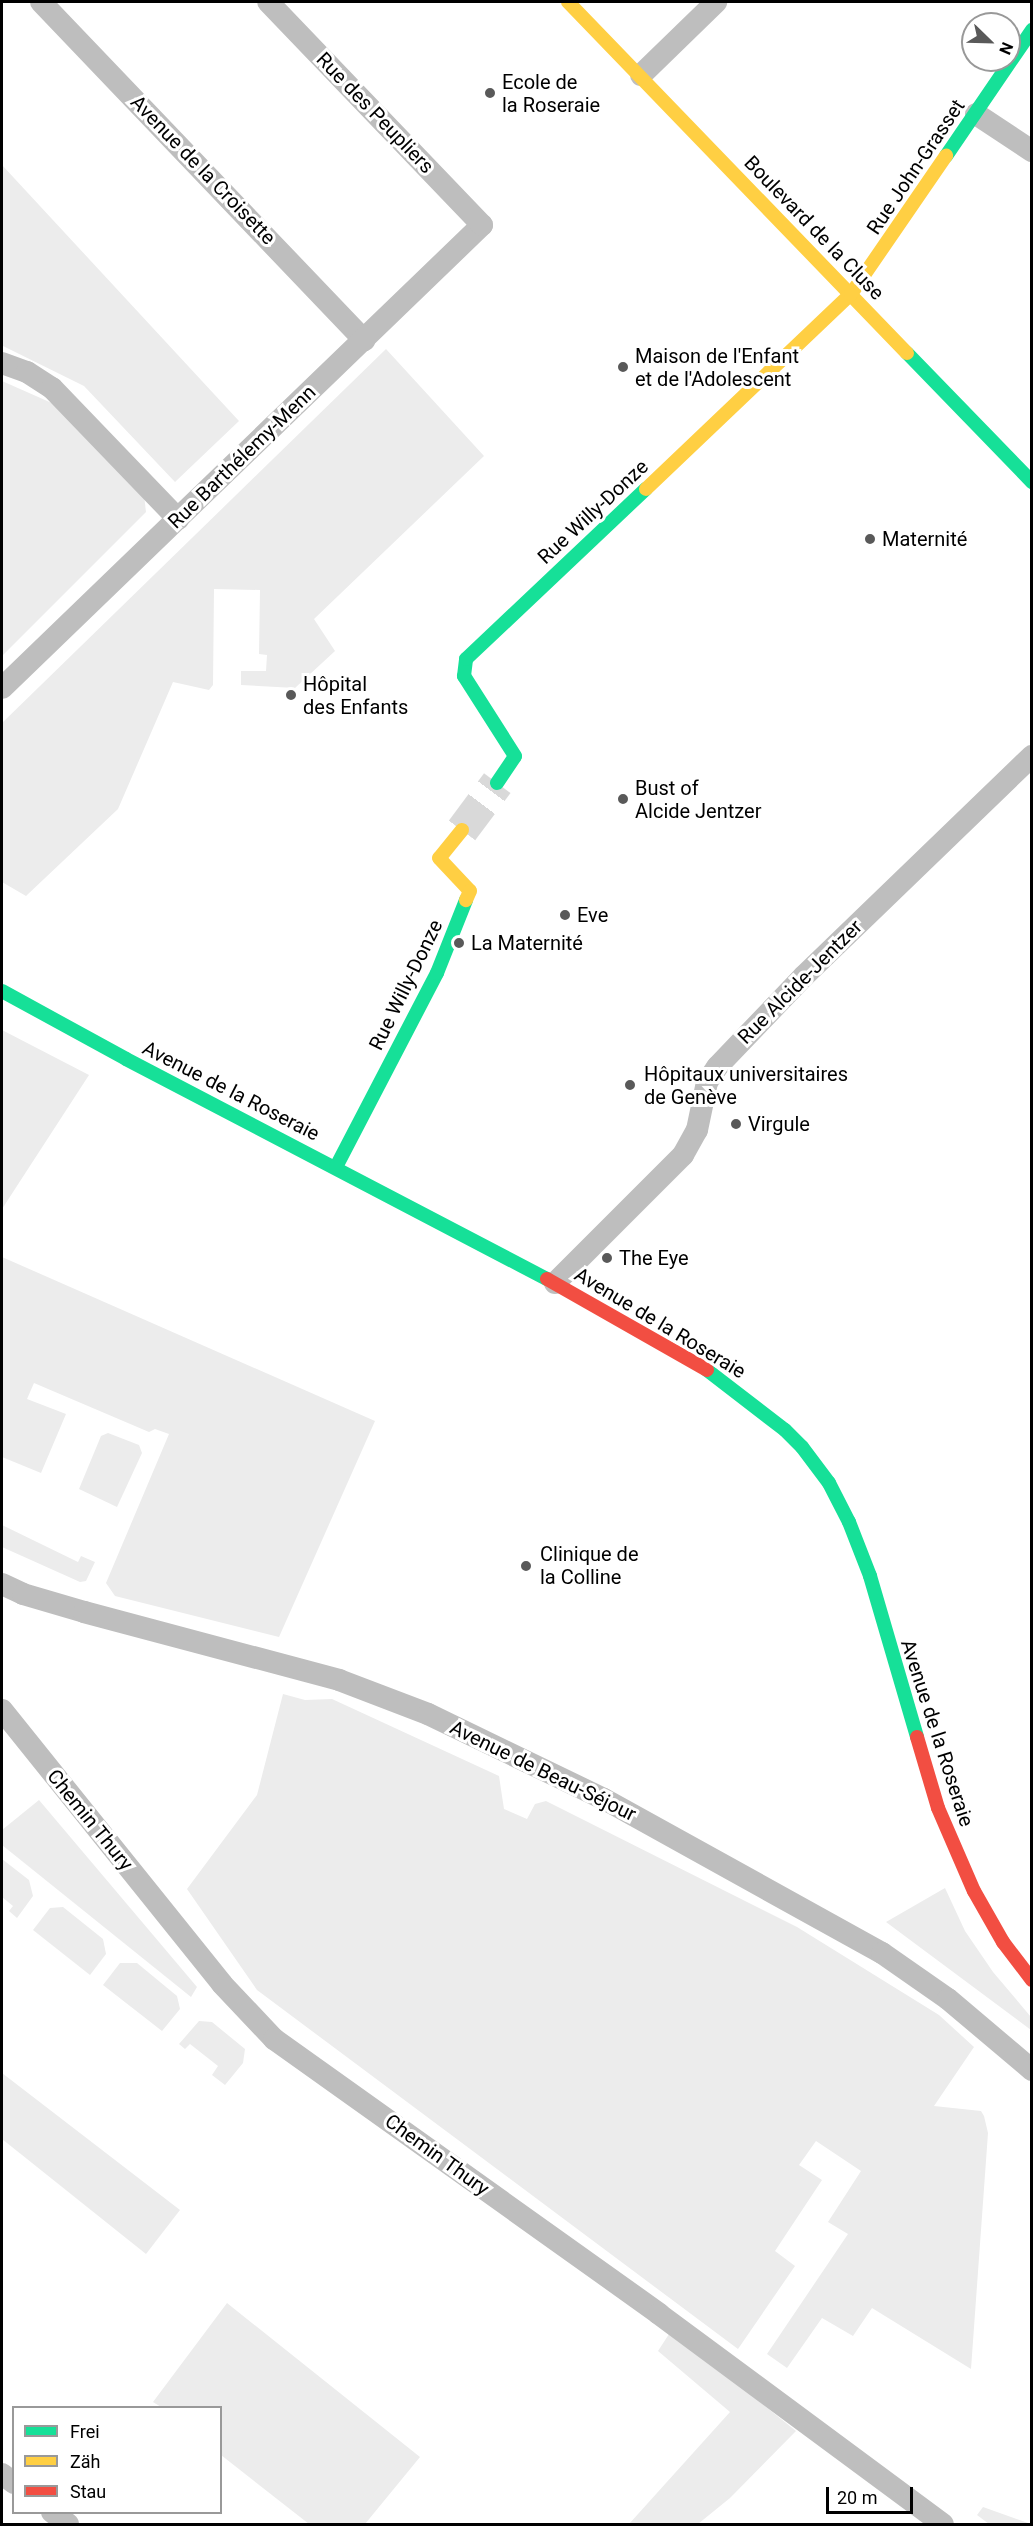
<!DOCTYPE html>
<meta charset="utf-8">
<style>
body{margin:0}
#map{position:relative;width:1033px;height:2526px;overflow:hidden;background:#fff;font-family:Roboto,sans-serif}
div>[style]{position:absolute}
.green>*{inset:0;background:#ececec}
.secondary-tunnel>*{height:33px;margin-top:-16.5px;transform-origin:0;background:repeating-linear-gradient(90deg,#d9d9d9 0 33px,transparent 0 49px)}
.street>*{height:22px;margin:-11px;padding:0 11px;transform-origin:11px;border-radius:11px;background:#bebebe}
.fast>*{height:14px;margin:-7px;padding:0 7px;transform-origin:7px;border-radius:7px;background:#16e098}
.slow>*{height:14px;margin:-7px;padding:0 7px;transform-origin:7px;border-radius:7px;background:#ffcf43}
.jam>*{height:14px;margin:-7px;padding:0 7px;transform-origin:7px;border-radius:7px;background:#f24e42}
.dots>*{width:16px;height:16px;translate:-50% -50%;box-sizing:border-box;border:3px solid #fff;border-radius:50%}
span{translate:-50% -50%;white-space:nowrap;text-align:center;line-height:1.15;-webkit-text-stroke:6px #fff;paint-order:stroke}
.poi-label{font-size:20px;color:#000}
.left{translate:0 -50%;text-align:left}
.street-label{font-size:20px;color:#000}
.frame{position:absolute;inset:0;border:3px solid #000;pointer-events:none}
.legend{position:absolute;left:12px;top:2406px;width:210px;height:108px;box-sizing:border-box;background:#fff;border:2px solid #999;margin:0;padding:8px 10px;list-style:none;font-size:18px;color:#000}
.legend li{display:flex;align-items:center;gap:12px;height:30px}
.legend b{width:30px;border:2px solid #999}
.north{position:absolute;left:961px;top:12px;width:60px;height:60px;box-sizing:border-box;background:#fff;border:2px solid #999;border-radius:50%;rotate:113deg;font-size:16px;font-weight:700;line-height:24px;text-align:center;color:#000}
.north::after{content:'';display:block;margin:auto;width:21px;height:27px;background:#595959;clip-path:polygon(50% 0,100% 100%,50% 72%,0 100%)}
.scale{position:absolute;left:826px;top:2487px;width:87px;height:27px;box-sizing:border-box;border:3px solid #000;border-top:0;padding-left:8px;font-size:18px;line-height:21px;white-space:nowrap;color:#000;-webkit-text-stroke:4px #fff;paint-order:stroke}
</style>
<div id="map">
<div class="green">
<i style="clip-path:polygon(2px 165px,239px 421px,175px 482px,84px 386px,3px 346px)"></i>
<i style="clip-path:polygon(386px 349px,484px 456px,314px 619px,335px 651px,295px 688px,241px 685px,241px 671px,266px 671px,267px 655px,259px 654px,260px 590px,214px 589px,213px 685px,209px 690px,173px 682px,118px 809px,26px 896px,2px 882px,2px 723px)"></i>
<i style="clip-path:polygon(2px 381px,54px 404px,144px 495px,146px 512px,2px 656px)"></i>
<i style="clip-path:polygon(2px 1030px,89px 1075px,2px 1209px)"></i>
<i style="clip-path:polygon(2px 1257px,375px 1421px,279px 1637px,115px 1596px,106px 1583px,169px 1434px,155px 1429px,149px 1432px,34px 1383px,27px 1399px,66px 1414px,41px 1473px,2px 1457px)"></i>
<i style="clip-path:polygon(108px 1433px,139px 1445px,142px 1453px,117px 1507px,79px 1489px,101px 1436px)"></i>
<i style="clip-path:polygon(2px 1525px,78px 1562px,81px 1556px,95px 1562px,86px 1581px,80px 1582px,2px 1547px)"></i>
<i style="clip-path:polygon(283px 1694px,305px 1700px,332px 1699px,499px 1776px,504px 1809px,527px 1819px,535px 1804px,546px 1801px,797px 1927px,939px 2015px,974px 2047px,934px 2106px,981px 2111px,984px 2116px,988px 2133px,971px 2369px,872px 2308px,853px 2336px,822px 2318px,787px 2368px,767px 2354px,848px 2234px,828px 2222px,861px 2171px,816px 2141px,799px 2165px,822px 2180px,775px 2251px,795px 2266px,738px 2349px,257px 1990px,187px 1889px,257px 1795px)"></i>
<i style="clip-path:polygon(39px 1800px,197px 1987px,191px 1997px,2px 1845px,2px 1830px)"></i>
<i style="clip-path:polygon(2px 1859px,29px 1880px,33px 1896px,17px 1918px,9px 1911px,13px 1906px,2px 1897px)"></i>
<i style="clip-path:polygon(945px 1888px,965px 1931px,993px 1972px,1031px 2017px,1031px 2030px,886px 1922px)"></i>
<i style="clip-path:polygon(63px 1907px,103px 1939px,106px 1954px,90px 1975px,33px 1930px,50px 1908px)"></i>
<i style="clip-path:polygon(120px 1963px,137px 1963px,177px 1996px,180px 2009px,162px 2031px,103px 1985px)"></i>
<i style="clip-path:polygon(199px 2021px,212px 2022px,245px 2049px,243px 2063px,225px 2085px,212px 2075px,218px 2066px,190px 2044px,185px 2049px,179px 2044px)"></i>
<i style="clip-path:polygon(2px 2073px,180px 2210px,146px 2254px,2px 2139px)"></i>
<i style="clip-path:polygon(227px 2303px,420px 2457px,365px 2524px,309px 2524px,221px 2455px,220px 2408px,161px 2407px,153px 2402px)"></i>
<i style="clip-path:polygon(671px 2331px,796px 2431px,730px 2498px,698px 2524px,629px 2524px,730px 2412px,658px 2351px)"></i>
<i style="clip-path:polygon(983px 2507px,1031px 2524px,989px 2524px,977px 2515px)"></i>
</div>
<div class="secondary-tunnel">
<i style="left:462px;top:830px;width:59px;rotate:-53.3deg"></i>
</div>
<div class="street">
<i style="left:41px;top:2px;width:468px;rotate:46.3deg"></i>
<i style="left:641px;top:75px;width:105px;rotate:-44.2deg"></i>
<i style="left:976px;top:114px;width:67px;rotate:33.5deg"></i>
<i style="left:2px;top:363px;width:27px;rotate:20deg"></i>
<i style="left:27px;top:372px;width:30px;rotate:33deg"></i>
<i style="left:52px;top:388px;width:182px;rotate:46.1deg"></i>
<i style="left:2px;top:688px;width:667px;rotate:-43.97deg"></i>
<i style="left:482px;top:225px;width:309px;rotate:-133.8deg"></i>
<i style="left:555px;top:1283px;width:181px;rotate:-45deg"></i>
<i style="left:683px;top:1155px;width:29px;rotate:-61deg"></i>
<i style="left:697px;top:1130px;width:49px;rotate:-78.2deg"></i>
<i style="left:707px;top:1082px;width:18px;rotate:-56deg"></i>
<i style="left:717px;top:1067px;width:126px;rotate:-46.3deg"></i>
<i style="left:804px;top:976px;width:317px;rotate:-44deg"></i>
<i style="left:2px;top:1584px;width:23px;rotate:25deg"></i>
<i style="left:23px;top:1594px;width:64px;rotate:16.4deg"></i>
<i style="left:84px;top:1612px;width:264px;rotate:14.9deg"></i>
<i style="left:339px;top:1680px;width:95px;rotate:20.9deg"></i>
<i style="left:428px;top:1714px;width:195px;rotate:25.8deg"></i>
<i style="left:604px;top:1799px;width:318px;rotate:29deg"></i>
<i style="left:882px;top:1953px;width:80px;rotate:34.9deg"></i>
<i style="left:948px;top:1999px;width:110px;rotate:40.2deg"></i>
<i style="left:2px;top:1710px;width:351px;rotate:51.2deg"></i>
<i style="left:222px;top:1984px;width:76px;rotate:46.6deg"></i>
<i style="left:274px;top:2039px;width:473px;rotate:35.5deg"></i>
<i style="left:659px;top:2314px;width:353px;rotate:36.5deg"></i>
<i style="left:2px;top:2474px;width:15px;rotate:37deg"></i>
<i style="left:52px;top:2512px;width:20px;rotate:37deg"></i>
</div>
<div class="fast">
<i style="left:946px;top:156px;width:153px;rotate:-55.7deg"></i>
<i style="left:907px;top:353px;width:180px;rotate:45.9deg"></i>
<i style="left:497px;top:783px;width:32px;rotate:-56deg"></i>
<i style="left:515px;top:756px;width:95px;rotate:-122.5deg"></i>
<i style="left:464px;top:676px;width:17px;rotate:-83deg"></i>
<i style="left:466px;top:659px;width:248px;rotate:-43.4deg"></i>
<i style="left:2px;top:991px;width:141px;rotate:28.7deg"></i>
<i style="left:126px;top:1059px;width:475px;rotate:27.6deg"></i>
<i style="left:336px;top:1167px;width:219px;rotate:-62.5deg"></i>
<i style="left:437px;top:973px;width:79px;rotate:-68.3deg"></i>
<i style="left:707px;top:1370px;width:98px;rotate:37.6deg"></i>
<i style="left:785px;top:1430px;width:24px;rotate:45deg"></i>
<i style="left:802px;top:1447px;width:45px;rotate:53.1deg"></i>
<i style="left:829px;top:1483px;width:44px;rotate:62.9deg"></i>
<i style="left:849px;top:1522px;width:58px;rotate:68.7deg"></i>
<i style="left:870px;top:1576px;width:168px;rotate:73.7deg"></i>
</div>
<div class="slow">
<i style="left:568px;top:2px;width:488px;rotate:46deg"></i>
<i style="left:646px;top:489px;width:283px;rotate:-43.6deg"></i>
<i style="left:851px;top:294px;width:168px;rotate:-55.5deg"></i>
<i style="left:462px;top:830px;width:36px;rotate:129deg"></i>
<i style="left:439px;top:858px;width:45px;rotate:46.8deg"></i>
<i style="left:470px;top:891px;width:10px;rotate:114deg"></i>
</div>
<div class="jam">
<i style="left:547px;top:1279px;width:184px;rotate:29.6deg"></i>
<i style="left:917px;top:1737px;width:74px;rotate:73.5deg"></i>
<i style="left:938px;top:1808px;width:90px;rotate:66.6deg"></i>
<i style="left:974px;top:1891px;width:59px;rotate:60.4deg"></i>
<i style="left:1003px;top:1942px;width:48px;rotate:52.7deg"></i>
</div>
<div class="dots">
<i style="left:490px;top:93px;background:#595959"></i>
<i style="left:623px;top:367px;background:#595959"></i>
<i style="left:870px;top:539px;background:#595959"></i>
<i style="left:291px;top:695px;background:#595959"></i>
<i style="left:623px;top:799px;background:#595959"></i>
<i style="left:565px;top:915px;background:#595959"></i>
<i style="left:459px;top:943px;background:#595959"></i>
<i style="left:630px;top:1085px;background:#595959"></i>
<i style="left:736px;top:1124px;background:#595959"></i>
<i style="left:607px;top:1258px;background:#595959"></i>
<i style="left:526px;top:1566px;background:#595959"></i>
</div>
<div class="poi-label">
<span class="left" style="left:502px;top:94px">Ecole de<br>la Roseraie</span>
<span class="left" style="left:635px;top:368px">Maison de l'Enfant<br>et de l'Adolescent</span>
<span class="left" style="left:882px;top:539px">Maternité</span>
<span class="left" style="left:303px;top:696px">Hôpital<br>des Enfants</span>
<span class="left" style="left:635px;top:800px">Bust of<br>Alcide Jentzer</span>
<span class="left" style="left:577px;top:915px">Eve</span>
<span class="left" style="left:471px;top:943px">La Maternité</span>
<span class="left" style="left:644px;top:1086px">Hôpitaux universitaires<br>de Genève</span>
<span class="left" style="left:748px;top:1124px">Virgule</span>
<span class="left" style="left:619px;top:1258px">The Eye</span>
<span class="left" style="left:540px;top:1566px">Clinique de<br>la Colline</span>
</div>
<div class="street-label">
<span style="left:375px;top:113px;rotate:46deg">Rue des Peupliers</span>
<span style="left:916px;top:167px;rotate:-56deg">Rue John-Grasset</span>
<span style="left:203px;top:170px;rotate:46deg">Avenue de la Croisette</span>
<span style="left:814px;top:228px;rotate:46deg">Boulevard de la Cluse</span>
<span style="left:242px;top:457px;rotate:-44deg">Rue Barthélemy-Menn</span>
<span style="left:593px;top:512px;rotate:-43deg">Rue Willy-Donze</span>
<span style="left:800px;top:982px;rotate:-45deg">Rue Alcide-Jentzer</span>
<span style="left:406px;top:985px;rotate:-64deg">Rue Willy-Donze</span>
<span style="left:231px;top:1091px;rotate:27deg">Avenue de la Roseraie</span>
<span style="left:660px;top:1323px;rotate:31deg">Avenue de la Roseraie</span>
<span style="left:937px;top:1733px;rotate:72deg">Avenue de la Roseraie</span>
<span style="left:543px;top:1771px;rotate:26deg">Avenue de Beau-Séjour</span>
<span style="left:90px;top:1820px;rotate:51deg">Chemin Thury</span>
<span style="left:437px;top:2155px;rotate:36deg">Chemin Thury</span>
</div>
<div class="frame"></div>
<ul class="legend">
<li><b style="height:8px;background:#16e098"></b>Frei</li>
<li><b style="height:8px;background:#ffcf43"></b>Zäh</li>
<li><b style="height:8px;background:#f24e42"></b>Stau</li>
</ul>
<div class="north">N</div>
<div class="scale">20 m</div>
</div>
